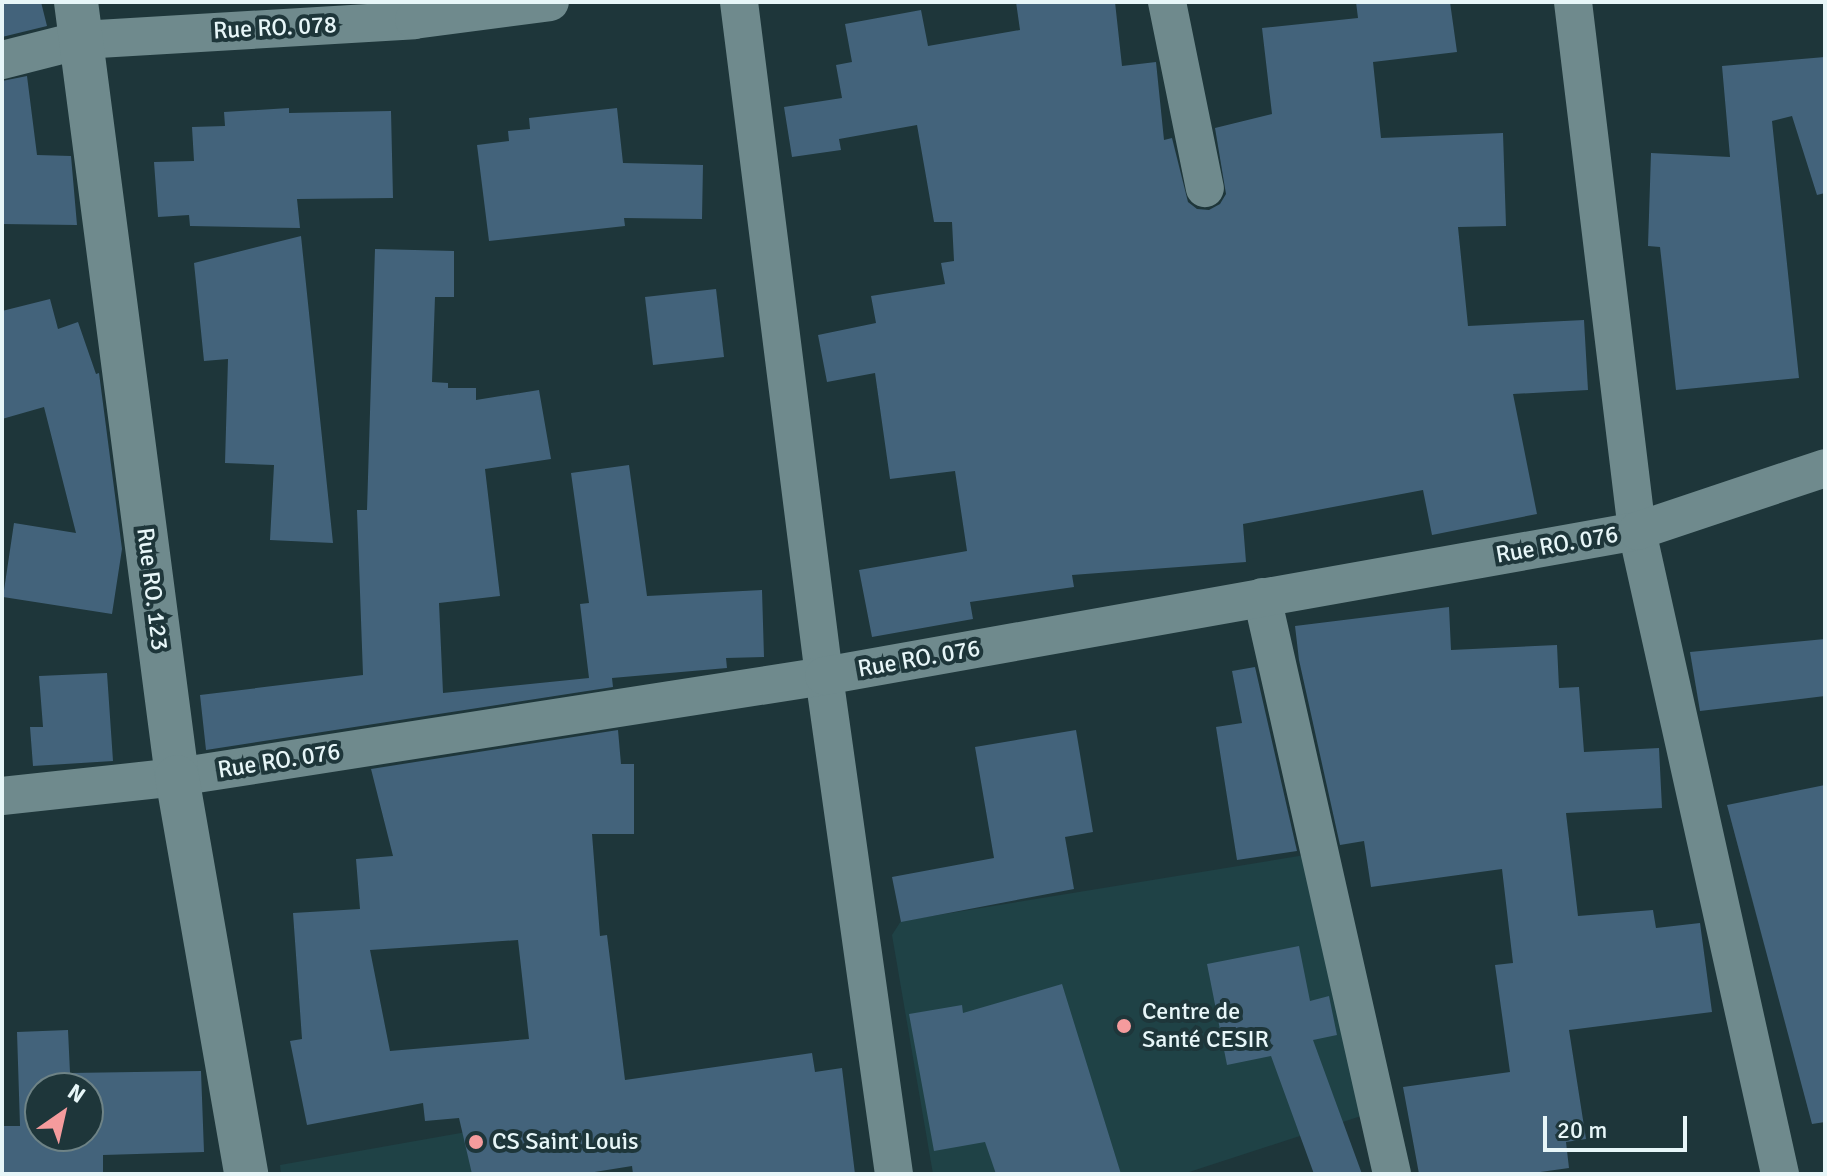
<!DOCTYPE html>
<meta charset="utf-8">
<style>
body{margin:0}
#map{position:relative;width:1827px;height:1176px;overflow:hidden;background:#1e363a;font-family:Signika,sans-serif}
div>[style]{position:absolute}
.built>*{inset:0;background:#1f4246}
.building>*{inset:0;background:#43637b}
.street>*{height:38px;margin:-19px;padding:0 19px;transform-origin:19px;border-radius:19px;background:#6f8a8d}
.secondary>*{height:44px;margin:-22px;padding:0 22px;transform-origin:22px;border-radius:22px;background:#6f8a8d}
.dots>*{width:22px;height:22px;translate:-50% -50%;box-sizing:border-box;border:4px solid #1e363a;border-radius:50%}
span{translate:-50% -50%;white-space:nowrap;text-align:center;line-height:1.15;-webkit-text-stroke:8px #1e363a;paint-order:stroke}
.street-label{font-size:24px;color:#e7f6f8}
.poi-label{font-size:24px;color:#e7f6f8}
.left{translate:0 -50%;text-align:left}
.frame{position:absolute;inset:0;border:4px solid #e7f6f8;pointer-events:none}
.north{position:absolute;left:24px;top:1072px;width:80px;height:80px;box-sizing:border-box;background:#1e363a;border:2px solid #6e8386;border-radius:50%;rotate:34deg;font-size:22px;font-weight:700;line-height:32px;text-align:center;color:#e7f6f8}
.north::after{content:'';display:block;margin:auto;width:28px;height:36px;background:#f59b9d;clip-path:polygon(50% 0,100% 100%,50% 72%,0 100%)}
.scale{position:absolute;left:1543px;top:1116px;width:144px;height:36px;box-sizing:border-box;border:4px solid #e7f6f8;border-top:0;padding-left:10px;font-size:24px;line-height:28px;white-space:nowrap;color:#e7f6f8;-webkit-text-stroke:6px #1e363a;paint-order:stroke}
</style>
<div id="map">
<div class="built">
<i style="clip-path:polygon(1305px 855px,1361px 1116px,1183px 1174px,933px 1174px,892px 935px,901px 921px)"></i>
<i style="clip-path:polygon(539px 1119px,549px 1174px,281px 1174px,280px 1165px)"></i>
</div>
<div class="building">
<i style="clip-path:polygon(2px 2px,41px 2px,47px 26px,2px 37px)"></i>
<i style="clip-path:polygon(1016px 2px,1115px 2px,1122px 66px,1156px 62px,1164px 140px,1172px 138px,1188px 202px,1197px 209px,1209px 210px,1220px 204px,1226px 194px,1215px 128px,1272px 114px,1262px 28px,1358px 18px,1356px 2px,1450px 2px,1457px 52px,1373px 62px,1381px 138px,1503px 133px,1506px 226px,1458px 227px,1468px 326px,1584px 320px,1588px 390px,1513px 394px,1537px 514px,1432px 535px,1423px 490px,1243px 524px,1246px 562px,1072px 575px,1074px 587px,970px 602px,973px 619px,872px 637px,859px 570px,967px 551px,955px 471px,890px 479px,875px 373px,827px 382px,818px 335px,876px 323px,871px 296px,945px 284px,941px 263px,954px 261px,952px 222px,934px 222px,917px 125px,839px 139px,841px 150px,792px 157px,784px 107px,842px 98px,836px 65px,852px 62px,845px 24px,921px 10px,928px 46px,1020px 30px)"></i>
<i style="clip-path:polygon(1825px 57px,1825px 193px,1817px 195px,1792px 116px,1772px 121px,1799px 378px,1676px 390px,1660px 247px,1648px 246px,1651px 153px,1730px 157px,1722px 66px)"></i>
<i style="clip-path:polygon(27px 76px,37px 155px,71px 156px,77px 225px,2px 224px,2px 81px)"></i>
<i style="clip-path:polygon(289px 108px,289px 113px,391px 111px,393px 198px,297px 199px,300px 228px,190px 226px,189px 215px,158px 217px,154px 162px,194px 161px,192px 127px,225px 126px,224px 112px)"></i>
<i style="clip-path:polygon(617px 108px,623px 163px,703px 165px,702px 219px,624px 218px,625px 226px,489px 241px,477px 145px,509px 141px,508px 131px,530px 129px,529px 118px)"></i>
<i style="clip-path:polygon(301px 236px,333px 543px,270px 540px,274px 465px,225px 463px,228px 359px,204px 361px,194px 263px)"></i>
<i style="clip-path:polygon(375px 249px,454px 251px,454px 297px,435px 297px,432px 382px,448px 383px,448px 388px,476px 388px,476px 400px,539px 390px,551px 459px,485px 469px,500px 596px,439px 603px,443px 693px,589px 678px,580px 604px,589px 603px,571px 473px,629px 465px,647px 596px,762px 590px,764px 657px,726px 658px,727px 668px,612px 678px,613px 687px,206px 750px,200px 695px,363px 675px,357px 510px,367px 510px)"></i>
<i style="clip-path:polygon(716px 289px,724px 357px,653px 365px,645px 297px)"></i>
<i style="clip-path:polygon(50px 299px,58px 329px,78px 322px,96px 374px,99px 373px,122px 549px,112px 614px,3px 597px,14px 523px,76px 533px,44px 407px,2px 419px,2px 311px)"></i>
<i style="clip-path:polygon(1449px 607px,1451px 650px,1557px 645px,1559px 688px,1579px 687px,1584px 752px,1659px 748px,1662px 808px,1566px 813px,1578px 916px,1653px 910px,1656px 928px,1700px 923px,1712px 1012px,1569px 1030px,1586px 1139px,1566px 1142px,1569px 1168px,1526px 1174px,1419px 1174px,1403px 1087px,1510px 1072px,1495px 965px,1513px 963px,1502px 869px,1371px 887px,1364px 841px,1340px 845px,1299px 660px,1295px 626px)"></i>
<i style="clip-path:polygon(1825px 639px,1825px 696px,1700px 711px,1690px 652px)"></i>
<i style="clip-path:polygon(1255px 667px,1297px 851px,1237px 860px,1216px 727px,1242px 723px,1232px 671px)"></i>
<i style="clip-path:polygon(107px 673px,113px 761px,33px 766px,30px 727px,43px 727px,39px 676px)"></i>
<i style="clip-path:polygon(evenodd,618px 730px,621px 764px,634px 764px,634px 834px,592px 834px,600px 936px,607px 935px,625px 1080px,812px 1053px,815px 1072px,842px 1068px,855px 1174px,633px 1174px,632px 1166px,582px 1174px,472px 1174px,459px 1118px,425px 1121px,423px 1103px,307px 1125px,290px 1041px,302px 1039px,293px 913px,360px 909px,356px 859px,393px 856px,371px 769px,618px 730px,518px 940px,529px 1039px,390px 1051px,370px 950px,518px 940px)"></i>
<i style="clip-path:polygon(1076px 730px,1093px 832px,1065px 837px,1074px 889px,901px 922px,892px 877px,994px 858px,975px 747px)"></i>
<i style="clip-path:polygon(1825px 785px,1825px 1122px,1812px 1124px,1727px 805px)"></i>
<i style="clip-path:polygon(1299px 946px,1310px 1001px,1329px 996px,1337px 1035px,1313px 1040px,1362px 1174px,1314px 1174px,1271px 1056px,1227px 1065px,1207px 964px)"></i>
<i style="clip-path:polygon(1062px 984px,1121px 1174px,996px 1174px,985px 1142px,934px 1151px,909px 1014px,962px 1005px,963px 1013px)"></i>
<i style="clip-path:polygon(evenodd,68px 1030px,70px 1073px,201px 1071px,204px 1152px,103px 1155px,103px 1174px,2px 1174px,2px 1126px,20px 1126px,17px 1032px,68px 1030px,40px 1088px,88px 1088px,88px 1136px,40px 1136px,40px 1088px)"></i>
</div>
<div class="street">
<i style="left:739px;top:2px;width:679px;rotate:82.81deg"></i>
<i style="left:824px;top:676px;width:503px;rotate:82deg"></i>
<i style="left:1167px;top:2px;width:190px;rotate:78.5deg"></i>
<i style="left:1573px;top:2px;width:533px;rotate:83.1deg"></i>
<i style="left:1637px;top:531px;width:659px;rotate:77.46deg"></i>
<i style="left:2px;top:60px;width:81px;rotate:-14.2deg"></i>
<i style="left:81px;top:40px;width:334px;rotate:-3.4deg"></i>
<i style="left:414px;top:20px;width:137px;rotate:-7.5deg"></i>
<i style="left:1262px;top:597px;width:591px;rotate:77.3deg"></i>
<i style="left:2px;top:796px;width:176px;rotate:-6.2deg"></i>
<i style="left:177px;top:777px;width:655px;rotate:-8.87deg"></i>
<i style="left:824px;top:676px;width:826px;rotate:-10.11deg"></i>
<i style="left:1637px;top:531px;width:198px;rotate:-18.5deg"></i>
</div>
<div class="secondary">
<i style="left:76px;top:2px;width:782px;rotate:82.57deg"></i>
<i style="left:177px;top:777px;width:403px;rotate:80.1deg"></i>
</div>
<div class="dots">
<i style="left:1124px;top:1026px;background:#f59b9d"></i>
<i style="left:476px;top:1142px;background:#f59b9d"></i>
</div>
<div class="street-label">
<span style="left:275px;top:28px;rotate:-3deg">Rue RO. 078</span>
<span style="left:1557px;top:545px;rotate:-10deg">Rue RO. 076</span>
<span style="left:152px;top:589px;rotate:83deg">Rue RO. 123</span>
<span style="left:919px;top:659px;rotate:-10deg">Rue RO. 076</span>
<span style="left:279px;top:761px;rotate:-9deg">Rue RO. 076</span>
</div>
<div class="poi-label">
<span class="left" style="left:1142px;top:1026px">Centre de<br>Santé CESIR</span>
<span class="left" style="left:492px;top:1142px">CS Saint Louis</span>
</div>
<div class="frame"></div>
<div class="north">N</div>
<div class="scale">20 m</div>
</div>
